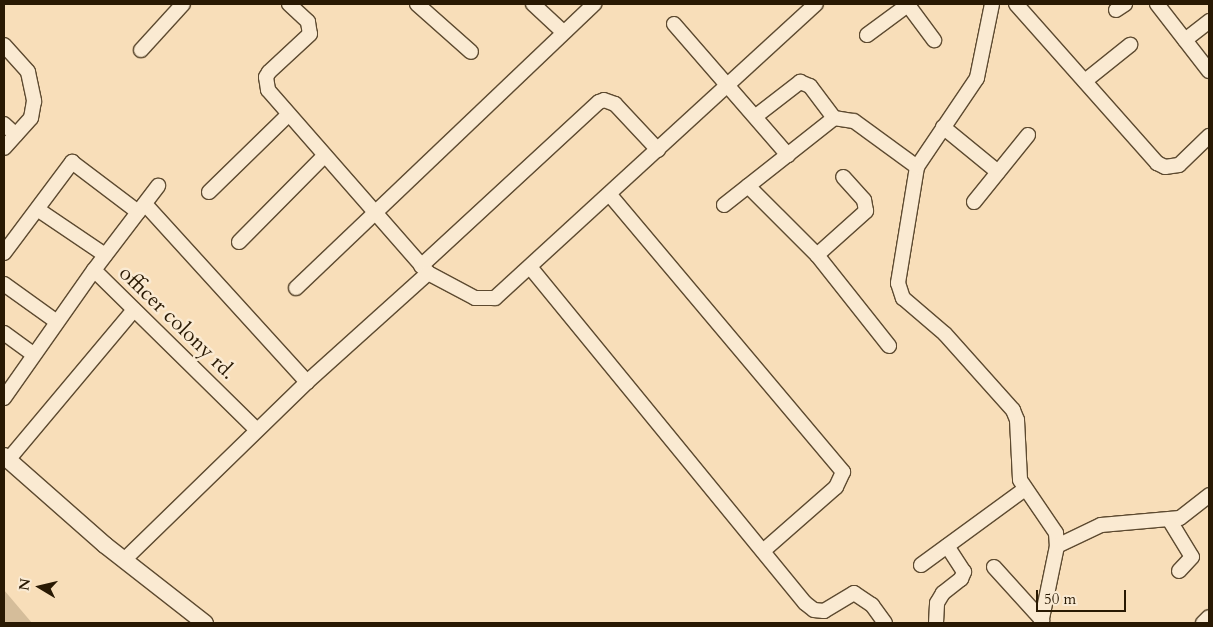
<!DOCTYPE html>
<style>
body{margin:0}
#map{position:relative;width:1213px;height:627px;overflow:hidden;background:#f8deb9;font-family:Cardo,serif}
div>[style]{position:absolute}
.green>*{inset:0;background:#d5bd9a}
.roads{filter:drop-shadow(1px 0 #5d4a30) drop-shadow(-1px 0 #5d4a30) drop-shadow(0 1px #5d4a30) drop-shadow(0 -1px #5d4a30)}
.minor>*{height:14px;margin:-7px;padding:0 7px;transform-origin:7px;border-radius:7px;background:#faead2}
.tertiary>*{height:16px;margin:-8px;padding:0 8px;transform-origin:8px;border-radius:8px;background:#faead2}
span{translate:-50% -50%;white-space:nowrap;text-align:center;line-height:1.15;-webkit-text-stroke:5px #faead2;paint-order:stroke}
.street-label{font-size:21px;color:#291903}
.frame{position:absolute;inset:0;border:5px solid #291903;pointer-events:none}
.north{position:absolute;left:15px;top:562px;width:50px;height:50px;-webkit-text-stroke:4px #faead2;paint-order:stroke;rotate:279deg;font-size:14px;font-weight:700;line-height:20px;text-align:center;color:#291903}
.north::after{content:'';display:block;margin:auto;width:18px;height:22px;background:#291903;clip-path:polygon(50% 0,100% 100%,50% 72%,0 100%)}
.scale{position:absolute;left:1036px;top:590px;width:90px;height:22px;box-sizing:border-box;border:2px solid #291903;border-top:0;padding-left:6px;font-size:15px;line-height:18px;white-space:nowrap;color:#291903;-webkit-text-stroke:4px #faead2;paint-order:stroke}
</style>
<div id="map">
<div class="green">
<i style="clip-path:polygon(4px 590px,32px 623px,4px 623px)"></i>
</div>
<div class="roads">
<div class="minor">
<i style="left:289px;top:4px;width:26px;rotate:43deg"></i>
<i style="left:308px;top:22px;width:12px;rotate:81deg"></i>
<i style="left:310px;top:34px;width:56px;rotate:137.2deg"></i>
<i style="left:269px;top:72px;width:6px;rotate:121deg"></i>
<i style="left:266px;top:77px;width:13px;rotate:81deg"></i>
<i style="left:268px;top:90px;width:243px;rotate:48.8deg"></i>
<i style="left:417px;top:4px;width:72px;rotate:41.6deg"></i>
<i style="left:533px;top:4px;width:41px;rotate:43deg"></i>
<i style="left:992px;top:4px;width:76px;rotate:101.5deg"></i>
<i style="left:977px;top:78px;width:107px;rotate:124deg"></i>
<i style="left:917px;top:167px;width:118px;rotate:99.3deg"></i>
<i style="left:898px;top:283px;width:16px;rotate:72deg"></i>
<i style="left:903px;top:298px;width:55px;rotate:40.6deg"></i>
<i style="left:945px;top:334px;width:102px;rotate:48.2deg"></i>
<i style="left:1013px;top:410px;width:11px;rotate:68deg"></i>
<i style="left:1017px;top:420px;width:60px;rotate:87.1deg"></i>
<i style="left:1020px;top:480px;width:64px;rotate:55.8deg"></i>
<i style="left:1056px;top:533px;width:13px;rotate:86deg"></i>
<i style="left:1057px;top:546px;width:79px;rotate:101.7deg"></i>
<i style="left:1016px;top:4px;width:213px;rotate:48.4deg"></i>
<i style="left:1157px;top:163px;width:9px;rotate:27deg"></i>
<i style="left:1165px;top:167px;width:14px;rotate:-8deg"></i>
<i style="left:1179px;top:165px;width:42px;rotate:-44deg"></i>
<i style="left:1157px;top:4px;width:85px;rotate:52.2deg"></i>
<i style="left:908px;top:5px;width:44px;rotate:53.4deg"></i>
<i style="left:1116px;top:10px;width:11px;rotate:-34deg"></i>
<i style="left:674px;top:24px;width:174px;rotate:49deg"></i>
<i style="left:867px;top:35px;width:52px;rotate:-36.4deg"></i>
<i style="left:1185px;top:40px;width:31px;rotate:-38deg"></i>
<i style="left:4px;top:45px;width:36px;rotate:48deg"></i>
<i style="left:28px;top:72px;width:30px;rotate:78deg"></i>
<i style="left:34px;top:101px;width:17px;rotate:100deg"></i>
<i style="left:31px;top:118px;width:40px;rotate:132deg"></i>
<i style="left:141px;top:50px;width:62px;rotate:-47.6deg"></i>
<i style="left:1085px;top:81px;width:58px;rotate:-38.7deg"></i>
<i style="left:756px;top:116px;width:56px;rotate:-37.7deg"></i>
<i style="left:800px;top:82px;width:11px;rotate:22deg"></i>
<i style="left:810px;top:86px;width:40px;rotate:53deg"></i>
<i style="left:4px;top:124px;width:16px;rotate:43deg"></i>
<i style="left:943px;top:127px;width:71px;rotate:39.3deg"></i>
<i style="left:748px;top:186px;width:98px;rotate:45deg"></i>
<i style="left:817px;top:255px;width:66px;rotate:-41.9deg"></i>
<i style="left:866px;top:211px;width:11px;rotate:-100deg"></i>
<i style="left:864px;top:200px;width:31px;rotate:-132deg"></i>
<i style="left:209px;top:192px;width:110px;rotate:-44.3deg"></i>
<i style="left:610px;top:195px;width:362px;rotate:49.9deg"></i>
<i style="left:843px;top:472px;width:17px;rotate:115deg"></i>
<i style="left:836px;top:487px;width:97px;rotate:138.8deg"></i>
<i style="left:974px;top:202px;width:86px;rotate:-51.1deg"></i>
<i style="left:145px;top:204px;width:241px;rotate:47.7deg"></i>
<i style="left:724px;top:205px;width:140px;rotate:-38.3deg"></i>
<i style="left:834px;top:118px;width:20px;rotate:9deg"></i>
<i style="left:854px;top:121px;width:78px;rotate:36.1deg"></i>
<i style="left:43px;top:213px;width:75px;rotate:34.1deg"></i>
<i style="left:239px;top:242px;width:121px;rotate:-45.3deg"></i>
<i style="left:4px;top:253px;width:114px;rotate:-53.2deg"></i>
<i style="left:72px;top:162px;width:83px;rotate:37.1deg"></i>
<i style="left:817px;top:255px;width:116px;rotate:51.6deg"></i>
<i style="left:421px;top:266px;width:242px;rotate:-42.7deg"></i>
<i style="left:599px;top:102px;width:5px;rotate:-22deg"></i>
<i style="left:604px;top:100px;width:12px;rotate:20deg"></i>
<i style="left:615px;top:104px;width:63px;rotate:46.9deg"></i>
<i style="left:530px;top:267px;width:434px;rotate:50.7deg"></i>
<i style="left:805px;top:603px;width:11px;rotate:38deg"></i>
<i style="left:814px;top:610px;width:10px;rotate:6deg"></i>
<i style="left:824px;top:611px;width:35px;rotate:-31deg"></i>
<i style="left:854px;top:593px;width:22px;rotate:34deg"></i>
<i style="left:872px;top:605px;width:22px;rotate:54deg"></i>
<i style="left:94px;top:270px;width:106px;rotate:-52.7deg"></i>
<i style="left:4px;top:284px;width:65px;rotate:35.6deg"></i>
<i style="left:296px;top:288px;width:412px;rotate:-43.6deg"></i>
<i style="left:4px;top:333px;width:37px;rotate:36deg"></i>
<i style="left:4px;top:398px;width:156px;rotate:-54.9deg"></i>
<i style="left:94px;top:270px;width:228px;rotate:44.5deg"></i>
<i style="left:8px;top:460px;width:196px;rotate:-50deg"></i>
<i style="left:1170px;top:521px;width:42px;rotate:58.6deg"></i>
<i style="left:1192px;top:557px;width:19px;rotate:133deg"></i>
<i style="left:1057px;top:546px;width:49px;rotate:-25.5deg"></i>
<i style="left:1101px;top:525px;width:79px;rotate:-5.1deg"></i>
<i style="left:1180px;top:518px;width:37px;rotate:-38deg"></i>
<i style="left:124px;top:560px;width:255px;rotate:-44.2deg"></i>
<i style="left:307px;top:382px;width:163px;rotate:-42deg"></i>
<i style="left:428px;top:273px;width:53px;rotate:28deg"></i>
<i style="left:475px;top:298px;width:20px"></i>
<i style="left:495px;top:298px;width:435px;rotate:-42.5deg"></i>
<i style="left:921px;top:565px;width:129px;rotate:-36.2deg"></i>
<i style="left:994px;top:567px;width:72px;rotate:47.8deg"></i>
<i style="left:936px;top:623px;width:20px;rotate:-87deg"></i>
<i style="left:937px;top:603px;width:12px;rotate:-59deg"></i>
<i style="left:943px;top:593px;width:23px;rotate:-38deg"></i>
<i style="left:961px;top:579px;width:8px;rotate:-67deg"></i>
<i style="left:964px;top:572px;width:31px;rotate:-123deg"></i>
<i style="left:1203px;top:623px;width:8px;rotate:-45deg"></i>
</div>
<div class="tertiary">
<i style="left:4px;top:456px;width:135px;rotate:41.4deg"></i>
<i style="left:105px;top:545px;width:127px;rotate:38deg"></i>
</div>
</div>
<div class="street-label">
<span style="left:177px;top:323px;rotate:44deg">officer colony rd.</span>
</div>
<div class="frame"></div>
<div class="north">N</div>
<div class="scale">50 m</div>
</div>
